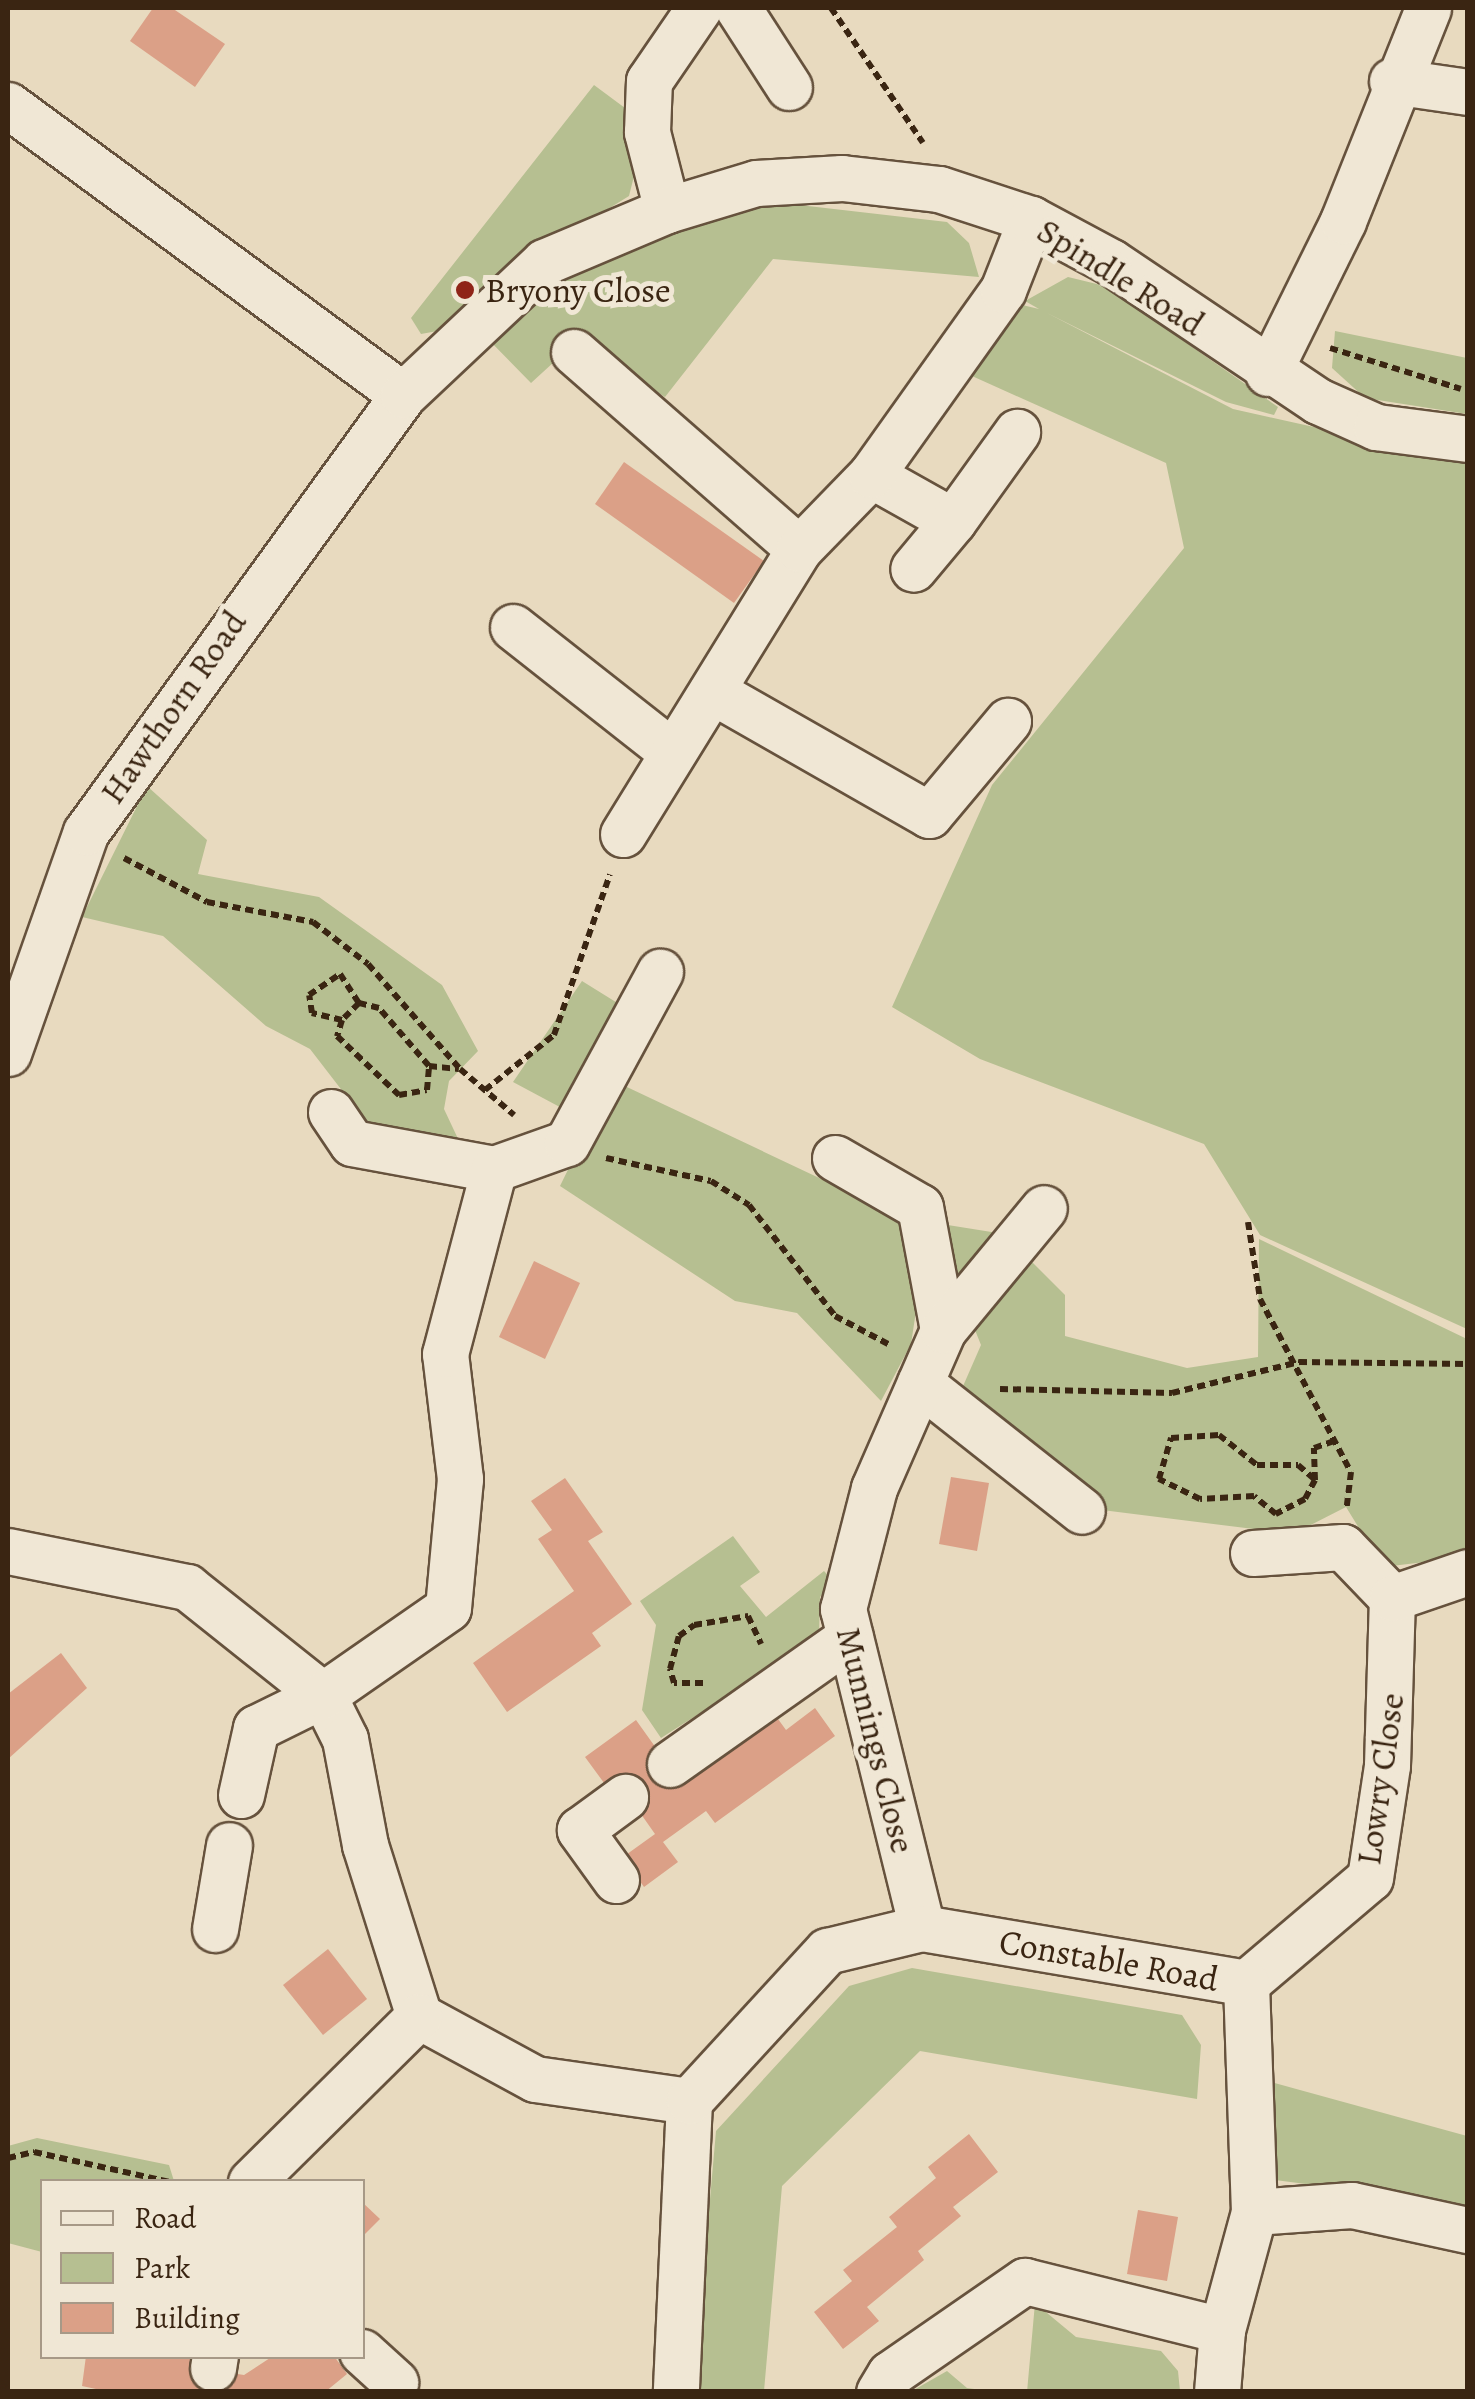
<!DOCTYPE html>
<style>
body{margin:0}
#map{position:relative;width:1475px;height:2399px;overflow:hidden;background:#e8dabf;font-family:Alegreya,serif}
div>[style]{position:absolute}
.green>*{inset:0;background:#b6bf91}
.building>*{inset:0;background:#dba087}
.path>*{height:6px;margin-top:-3px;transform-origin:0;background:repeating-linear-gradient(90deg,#3a2512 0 8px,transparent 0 13px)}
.roads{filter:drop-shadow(2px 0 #66523d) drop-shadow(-2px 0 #66523d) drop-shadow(0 2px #66523d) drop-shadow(0 -2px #66523d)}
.minor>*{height:45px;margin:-22.5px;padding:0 22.5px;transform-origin:22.5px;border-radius:22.5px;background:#f0e7d5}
.dots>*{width:28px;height:28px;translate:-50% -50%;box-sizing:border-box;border:5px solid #f0e7d5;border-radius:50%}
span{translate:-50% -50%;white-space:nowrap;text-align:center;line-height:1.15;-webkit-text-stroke:10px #f0e7d5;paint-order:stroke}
.street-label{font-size:35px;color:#3a2512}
.poi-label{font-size:35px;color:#3a2512}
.left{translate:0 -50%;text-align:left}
.frame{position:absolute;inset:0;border:10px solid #3a2512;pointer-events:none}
.legend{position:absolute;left:40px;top:2179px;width:325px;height:180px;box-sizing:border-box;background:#f0e7d5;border:2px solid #a79987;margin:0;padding:12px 18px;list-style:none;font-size:30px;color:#3a2512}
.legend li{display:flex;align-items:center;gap:20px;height:50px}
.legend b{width:50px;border:2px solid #a79987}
</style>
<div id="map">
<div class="green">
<i style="clip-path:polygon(594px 85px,625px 108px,636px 168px,629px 196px,529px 258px,443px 330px,421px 334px,411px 318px)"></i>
<i style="clip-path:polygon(773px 202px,947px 222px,969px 243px,979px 277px,773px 259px,665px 397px,577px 341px,531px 383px,484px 335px,558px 272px,654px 226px)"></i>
<i style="clip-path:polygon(1068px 277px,1105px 286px,1278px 407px,1274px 415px,1226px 402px,1047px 313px,1233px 409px,1467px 461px,1467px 1329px,1260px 1235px,1204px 1144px,980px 1059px,892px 1007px,992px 785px,1184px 548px,1166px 463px,972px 376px,1014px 303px,1039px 309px,1025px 301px)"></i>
<i style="clip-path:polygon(1335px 331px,1467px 358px,1467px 414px,1365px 398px,1332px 368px)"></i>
<i style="clip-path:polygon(147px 786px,207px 840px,198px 874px,319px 897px,442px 985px,478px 1051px,449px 1081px,444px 1109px,460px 1143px,374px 1132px,310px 1049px,266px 1026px,163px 936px,82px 917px)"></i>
<i style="clip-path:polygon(582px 981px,619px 1004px,593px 1071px,904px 1218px,1004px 1234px,1065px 1295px,1065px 1336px,1187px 1368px,1258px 1357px,1259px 1239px,1467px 1339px,1467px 1557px,1383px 1567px,1346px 1507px,1293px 1534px,1102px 1510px,960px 1393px,981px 1345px,971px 1320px,918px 1298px,911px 1344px,881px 1401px,797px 1313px,735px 1301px,560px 1186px,586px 1133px,571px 1113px,513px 1082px)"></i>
<i style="clip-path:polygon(733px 1536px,760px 1572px,740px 1586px,766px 1617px,824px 1571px,834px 1582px,820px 1597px,819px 1637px,661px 1738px,642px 1710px,656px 1625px,640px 1601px)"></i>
<i style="clip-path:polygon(912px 1968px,1182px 2015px,1201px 2045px,1197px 2099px,920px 2051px,782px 2186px,764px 2391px,693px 2392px,716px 2131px,849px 1986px)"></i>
<i style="clip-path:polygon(1264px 2080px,1467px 2136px,1467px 2205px,1275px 2180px)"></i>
<i style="clip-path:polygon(37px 2138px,169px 2165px,174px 2181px,42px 2182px,42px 2252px,8px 2243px,8px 2146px)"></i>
<i style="clip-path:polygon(1035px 2303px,1076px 2337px,1161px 2351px,1178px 2371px,1180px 2391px,1027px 2392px)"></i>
<i style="clip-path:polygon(947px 2371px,967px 2388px,989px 2391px,912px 2391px)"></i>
</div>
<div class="building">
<i style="clip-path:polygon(153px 8px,172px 8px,225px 44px,195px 87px,130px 41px)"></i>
<i style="clip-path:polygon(624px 462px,764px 561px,734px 603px,595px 504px)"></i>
<i style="clip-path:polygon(534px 1261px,580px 1283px,545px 1359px,499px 1337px)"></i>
<i style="clip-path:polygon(951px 1477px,989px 1483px,977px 1551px,939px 1544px)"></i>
<i style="clip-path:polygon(565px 1478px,603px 1532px,588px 1541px,632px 1604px,592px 1633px,601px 1646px,507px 1712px,473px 1663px,574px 1591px,538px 1539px,552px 1530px,531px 1501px)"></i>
<i style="clip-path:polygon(61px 1653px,87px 1688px,8px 1759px,8px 1694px)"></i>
<i style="clip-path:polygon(770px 1708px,786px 1730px,815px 1708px,835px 1736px,715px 1823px,706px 1811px,663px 1842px,678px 1862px,644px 1887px,623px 1857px,655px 1834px,617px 1780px,607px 1787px,585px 1757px,636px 1720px,676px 1776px)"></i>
<i style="clip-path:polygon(328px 1949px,367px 1999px,323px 2035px,283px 1985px)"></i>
<i style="clip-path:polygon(969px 2134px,998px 2172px,953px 2207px,961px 2216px,918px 2251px,924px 2260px,867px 2307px,879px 2321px,843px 2349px,814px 2312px,852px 2281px,843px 2270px,897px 2227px,889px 2217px,936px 2178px,928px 2167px)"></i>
<i style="clip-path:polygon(362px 2202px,380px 2219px,362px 2237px)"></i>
<i style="clip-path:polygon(1138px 2210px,1178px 2217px,1167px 2281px,1127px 2274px)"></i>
<i style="clip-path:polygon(86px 2356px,201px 2356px,199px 2368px,244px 2375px,273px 2356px,334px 2356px,347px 2374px,325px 2392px,110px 2392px,82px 2386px)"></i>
</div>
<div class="path">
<i style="left:831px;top:8px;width:163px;rotate:55.7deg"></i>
<i style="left:1330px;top:348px;width:137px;rotate:17.4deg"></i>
<i style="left:124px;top:858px;width:94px;rotate:27.9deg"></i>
<i style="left:207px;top:902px;width:108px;rotate:10.7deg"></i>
<i style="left:313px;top:922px;width:69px;rotate:37.4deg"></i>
<i style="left:368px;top:964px;width:140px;rotate:48.8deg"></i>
<i style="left:460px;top:1069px;width:71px;rotate:40.4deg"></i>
<i style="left:342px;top:1020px;width:31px;rotate:-167deg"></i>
<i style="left:312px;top:1013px;width:18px;rotate:-99deg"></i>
<i style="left:309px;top:995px;width:37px;rotate:-34deg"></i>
<i style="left:340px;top:974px;width:35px;rotate:57deg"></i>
<i style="left:429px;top:1066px;width:77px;rotate:-130.8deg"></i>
<i style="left:379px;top:1008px;width:21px;rotate:-166deg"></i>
<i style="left:359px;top:1003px;width:24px;rotate:135deg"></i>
<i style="left:342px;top:1020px;width:17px;rotate:107deg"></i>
<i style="left:337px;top:1036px;width:86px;rotate:43.6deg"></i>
<i style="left:399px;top:1095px;width:28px;rotate:-10deg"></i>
<i style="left:427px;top:1090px;width:24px;rotate:-85deg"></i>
<i style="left:429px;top:1066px;width:30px;rotate:6deg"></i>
<i style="left:485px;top:1090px;width:88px;rotate:-38.6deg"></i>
<i style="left:554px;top:1035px;width:170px;rotate:-70.8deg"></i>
<i style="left:606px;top:1158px;width:107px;rotate:12.4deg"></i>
<i style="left:711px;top:1181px;width:45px;rotate:32.3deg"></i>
<i style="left:749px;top:1205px;width:140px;rotate:52.2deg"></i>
<i style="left:835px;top:1316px;width:60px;rotate:27.8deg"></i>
<i style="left:1248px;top:1222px;width:78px;rotate:81.1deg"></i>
<i style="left:1260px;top:1299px;width:195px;rotate:62.3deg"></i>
<i style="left:1351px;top:1472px;width:35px;rotate:97deg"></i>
<i style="left:1000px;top:1389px;width:172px;rotate:1.3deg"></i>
<i style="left:1172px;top:1393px;width:131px;rotate:-13.7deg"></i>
<i style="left:1299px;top:1362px;width:169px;rotate:0.7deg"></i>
<i style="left:1219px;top:1435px;width:48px;rotate:38.3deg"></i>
<i style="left:1257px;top:1465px;width:41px"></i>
<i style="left:1298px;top:1465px;width:23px;rotate:41deg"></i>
<i style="left:1315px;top:1480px;width:21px;rotate:118deg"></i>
<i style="left:1305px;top:1499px;width:33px;rotate:153deg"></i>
<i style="left:1276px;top:1514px;width:28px;rotate:-141deg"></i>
<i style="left:1254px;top:1496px;width:54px;rotate:176.8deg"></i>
<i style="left:1200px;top:1499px;width:46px;rotate:-154deg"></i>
<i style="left:1159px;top:1479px;width:43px;rotate:-73.7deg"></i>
<i style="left:1171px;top:1438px;width:48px;rotate:-3.6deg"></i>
<i style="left:1315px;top:1480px;width:32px;rotate:-92deg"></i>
<i style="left:1314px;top:1448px;width:24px;rotate:-19deg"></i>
<i style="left:703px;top:1683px;width:29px;rotate:180deg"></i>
<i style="left:674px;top:1683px;width:15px;rotate:-106deg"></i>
<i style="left:670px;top:1669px;width:34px;rotate:-75deg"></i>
<i style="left:679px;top:1636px;width:19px;rotate:-36deg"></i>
<i style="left:694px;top:1625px;width:55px;rotate:-9.5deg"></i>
<i style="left:748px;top:1616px;width:31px;rotate:65deg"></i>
<i style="left:8px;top:2158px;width:27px;rotate:-13deg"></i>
<i style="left:34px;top:2152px;width:140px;rotate:12.4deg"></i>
</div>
<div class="roads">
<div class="minor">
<i style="left:738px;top:8px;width:94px;rotate:57.2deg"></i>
<i style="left:1392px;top:81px;width:77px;rotate:8.2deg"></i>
<i style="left:8px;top:105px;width:490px;rotate:36.3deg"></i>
<i style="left:667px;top:210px;width:81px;rotate:-104.4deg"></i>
<i style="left:647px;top:132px;width:51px;rotate:-87.8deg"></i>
<i style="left:649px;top:81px;width:88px;rotate:-55.6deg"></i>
<i style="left:574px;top:352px;width:299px;rotate:41.2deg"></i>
<i style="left:1268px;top:373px;width:169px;rotate:-63.7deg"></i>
<i style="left:1343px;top:221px;width:229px;rotate:-68.2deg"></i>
<i style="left:871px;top:475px;width:94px;rotate:29.3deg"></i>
<i style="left:953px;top:521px;width:62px;rotate:129.8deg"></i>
<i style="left:953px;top:521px;width:110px;rotate:-54.3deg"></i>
<i style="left:513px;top:627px;width:197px;rotate:38.2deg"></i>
<i style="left:712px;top:691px;width:250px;rotate:29.7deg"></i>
<i style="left:929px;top:815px;width:123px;rotate:-50deg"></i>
<i style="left:623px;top:834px;width:335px;rotate:-58.3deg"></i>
<i style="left:799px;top:549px;width:103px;rotate:-45.8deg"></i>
<i style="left:871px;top:475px;width:227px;rotate:-54.5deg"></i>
<i style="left:1003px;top:290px;width:76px;rotate:-68.5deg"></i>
<i style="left:8px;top:1053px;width:234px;rotate:-70.6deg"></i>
<i style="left:86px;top:832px;width:540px;rotate:-54.04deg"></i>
<i style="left:403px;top:395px;width:194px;rotate:-43.3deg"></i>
<i style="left:544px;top:262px;width:134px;rotate:-22.9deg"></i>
<i style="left:667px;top:210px;width:93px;rotate:-16.9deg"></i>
<i style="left:756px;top:183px;width:86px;rotate:-3.3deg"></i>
<i style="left:842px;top:178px;width:98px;rotate:6.5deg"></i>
<i style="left:939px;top:189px;width:97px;rotate:18.1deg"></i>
<i style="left:1031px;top:219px;width:91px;rotate:28.3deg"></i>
<i style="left:1111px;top:262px;width:249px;rotate:33.9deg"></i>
<i style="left:1318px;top:401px;width:64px;rotate:24.1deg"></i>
<i style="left:1376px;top:427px;width:93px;rotate:7.4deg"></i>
<i style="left:331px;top:1112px;width:37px;rotate:56deg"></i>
<i style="left:352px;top:1143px;width:144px;rotate:10.4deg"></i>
<i style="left:494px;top:1169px;width:77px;rotate:-19.6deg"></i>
<i style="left:567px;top:1143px;width:195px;rotate:-61.5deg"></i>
<i style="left:835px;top:1158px;width:98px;rotate:30deg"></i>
<i style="left:920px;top:1207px;width:125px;rotate:79.4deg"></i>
<i style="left:920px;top:1383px;width:206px;rotate:38.3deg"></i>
<i style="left:8px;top:1551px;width:183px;rotate:11.4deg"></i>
<i style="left:187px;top:1587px;width:174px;rotate:38.5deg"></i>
<i style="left:323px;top:1695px;width:49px;rotate:63.4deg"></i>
<i style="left:345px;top:1739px;width:108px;rotate:79.3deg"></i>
<i style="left:365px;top:1845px;width:179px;rotate:72.5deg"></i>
<i style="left:419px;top:2016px;width:132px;rotate:28.5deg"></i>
<i style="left:535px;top:2079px;width:156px;rotate:8.1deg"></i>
<i style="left:689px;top:2101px;width:291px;rotate:92.6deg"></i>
<i style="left:1253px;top:1553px;width:90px;rotate:-3.8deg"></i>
<i style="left:1343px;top:1547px;width:71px;rotate:46.1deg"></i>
<i style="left:670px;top:1764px;width:220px;rotate:-35.2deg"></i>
<i style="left:241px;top:1795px;width:69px;rotate:-77.4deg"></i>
<i style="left:256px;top:1728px;width:75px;rotate:-26.2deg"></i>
<i style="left:323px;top:1695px;width:152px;rotate:-34.8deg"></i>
<i style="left:448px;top:1608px;width:130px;rotate:-84.7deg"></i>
<i style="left:460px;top:1479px;width:126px;rotate:-96.8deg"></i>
<i style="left:445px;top:1354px;width:191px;rotate:-75.2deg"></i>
<i style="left:616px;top:1880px;width:62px;rotate:-125.8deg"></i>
<i style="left:580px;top:1830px;width:56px;rotate:-36.3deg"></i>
<i style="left:922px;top:1928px;width:329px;rotate:-103.9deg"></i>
<i style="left:843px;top:1609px;width:125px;rotate:-75.6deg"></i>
<i style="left:874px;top:1488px;width:172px;rotate:-66.4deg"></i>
<i style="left:943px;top:1330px;width:158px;rotate:-50.4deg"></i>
<i style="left:215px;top:1929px;width:85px;rotate:-80.5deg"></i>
<i style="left:1246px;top:1983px;width:162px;rotate:-40.3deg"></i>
<i style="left:1370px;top:1878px;width:114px;rotate:-81.4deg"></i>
<i style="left:1387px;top:1765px;width:167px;rotate:-88.3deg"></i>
<i style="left:1392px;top:1598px;width:80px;rotate:-18.9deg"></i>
<i style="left:689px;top:2101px;width:204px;rotate:-47.4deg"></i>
<i style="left:827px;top:1951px;width:98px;rotate:-13.6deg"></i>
<i style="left:922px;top:1928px;width:329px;rotate:9.6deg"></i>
<i style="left:1246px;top:1983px;width:229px;rotate:88deg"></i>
<i style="left:1254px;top:2212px;width:122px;rotate:105.2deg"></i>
<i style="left:1222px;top:2330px;width:62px;rotate:94.6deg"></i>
<i style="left:251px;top:2182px;width:236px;rotate:-44.7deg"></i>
<i style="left:1254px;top:2212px;width:98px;rotate:-4.1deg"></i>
<i style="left:1352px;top:2205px;width:119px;rotate:12.2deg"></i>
<i style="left:362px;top:2352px;width:45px;rotate:42.3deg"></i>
<i style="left:213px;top:2368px;width:12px;rotate:-81deg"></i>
<i style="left:879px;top:2392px;width:21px;rotate:-59deg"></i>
<i style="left:890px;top:2374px;width:164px;rotate:-34.6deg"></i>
<i style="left:1025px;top:2281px;width:203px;rotate:14deg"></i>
</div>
</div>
<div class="dots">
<i style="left:465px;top:290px;background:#8f2418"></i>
</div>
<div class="street-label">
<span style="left:1121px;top:277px;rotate:32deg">Spindle Road</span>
<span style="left:173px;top:707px;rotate:-55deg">Hawthorn Road</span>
<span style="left:876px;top:1740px;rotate:76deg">Munnings Close</span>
<span style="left:1380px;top:1779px;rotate:-82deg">Lowry Close</span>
<span style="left:1109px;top:1960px;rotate:10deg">Constable Road</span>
</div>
<div class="poi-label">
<span class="left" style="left:485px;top:290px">Bryony Close</span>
</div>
<div class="frame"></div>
<ul class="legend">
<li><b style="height:12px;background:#f0e7d5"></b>Road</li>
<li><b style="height:28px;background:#b6bf91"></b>Park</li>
<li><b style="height:28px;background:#dba087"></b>Building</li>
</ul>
</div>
